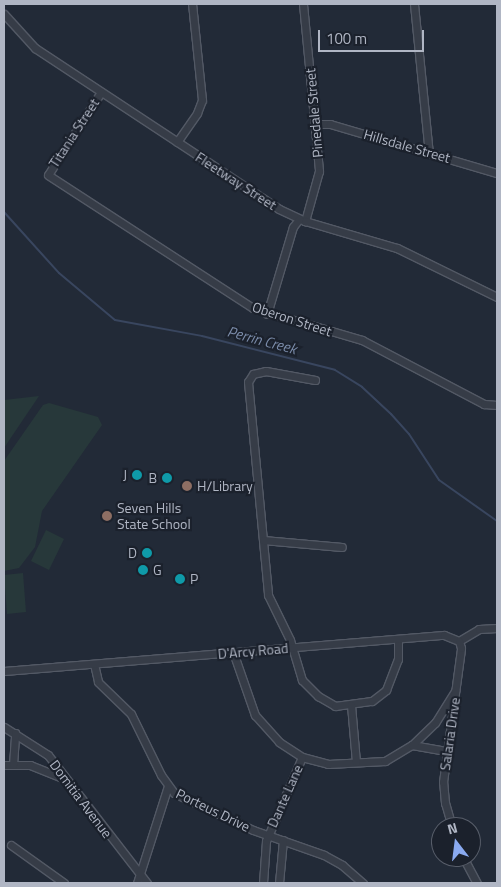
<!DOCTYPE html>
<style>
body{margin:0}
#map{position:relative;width:501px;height:887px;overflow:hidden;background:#222a37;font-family:"Titillium Web",sans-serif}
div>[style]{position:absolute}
.green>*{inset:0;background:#27383a}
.stream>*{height:2px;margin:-1px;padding:0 1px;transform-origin:1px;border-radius:1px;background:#39465f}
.roads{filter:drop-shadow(1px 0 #535965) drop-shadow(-1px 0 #535965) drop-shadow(0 1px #535965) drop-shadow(0 -1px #535965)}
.minor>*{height:7px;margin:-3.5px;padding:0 3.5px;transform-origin:3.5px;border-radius:3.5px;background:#363c47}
.dots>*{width:14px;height:14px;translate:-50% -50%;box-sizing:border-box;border:2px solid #1b212c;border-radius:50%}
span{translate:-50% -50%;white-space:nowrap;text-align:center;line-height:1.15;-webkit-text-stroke:4.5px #1b212c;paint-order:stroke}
.street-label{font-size:14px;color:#b0b6c4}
.poi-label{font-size:14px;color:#b0b6c4}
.right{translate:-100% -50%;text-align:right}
.left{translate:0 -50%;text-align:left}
.water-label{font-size:15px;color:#7b8caa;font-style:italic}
.frame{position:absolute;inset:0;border:5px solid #b0b6c4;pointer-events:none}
.north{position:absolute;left:431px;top:817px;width:50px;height:50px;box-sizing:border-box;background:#1b212c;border:1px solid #575d69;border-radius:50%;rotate:345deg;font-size:14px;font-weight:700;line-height:20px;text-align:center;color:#b0b6c4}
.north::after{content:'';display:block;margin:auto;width:18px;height:22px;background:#8aaaf0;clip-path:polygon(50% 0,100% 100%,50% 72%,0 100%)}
.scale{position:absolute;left:318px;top:30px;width:106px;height:22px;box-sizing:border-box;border:2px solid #b0b6c4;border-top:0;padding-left:6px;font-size:15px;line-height:18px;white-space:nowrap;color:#b0b6c4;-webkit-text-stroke:4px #1b212c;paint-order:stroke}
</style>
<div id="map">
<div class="green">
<i style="clip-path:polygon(39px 396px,4px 448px,4px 400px)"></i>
<i style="clip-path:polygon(49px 403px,98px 417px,102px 425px,42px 511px,35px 547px,19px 568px,4px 571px,4px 461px,43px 405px)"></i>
<i style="clip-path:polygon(46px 530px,64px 539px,49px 570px,31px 561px)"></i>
<i style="clip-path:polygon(23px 573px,26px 612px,7px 614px,4px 575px)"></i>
</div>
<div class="stream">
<i style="left:4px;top:212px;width:82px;rotate:48deg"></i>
<i style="left:59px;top:273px;width:73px;rotate:40deg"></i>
<i style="left:115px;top:320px;width:88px;rotate:10.4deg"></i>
<i style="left:202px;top:336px;width:137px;rotate:14.3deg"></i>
<i style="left:335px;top:370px;width:32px;rotate:32deg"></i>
<i style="left:362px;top:387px;width:40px;rotate:43deg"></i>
<i style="left:391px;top:414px;width:27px;rotate:48deg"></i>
<i style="left:409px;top:434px;width:55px;rotate:56.9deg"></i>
<i style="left:439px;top:480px;width:71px;rotate:35.3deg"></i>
</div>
<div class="roads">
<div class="minor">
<i style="left:303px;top:4px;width:168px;rotate:84.5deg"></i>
<i style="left:319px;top:171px;width:52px;rotate:105.6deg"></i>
<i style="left:414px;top:4px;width:150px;rotate:84.3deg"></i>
<i style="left:4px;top:14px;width:46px;rotate:47.6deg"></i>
<i style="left:35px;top:48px;width:292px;rotate:33.4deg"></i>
<i style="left:279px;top:209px;width:29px;rotate:25deg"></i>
<i style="left:305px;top:221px;width:96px;rotate:16.4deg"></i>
<i style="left:397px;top:248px;width:111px;rotate:26.1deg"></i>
<i style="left:101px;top:92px;width:98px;rotate:122.6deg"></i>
<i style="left:48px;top:175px;width:244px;rotate:33deg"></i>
<i style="left:253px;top:308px;width:114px;rotate:16.4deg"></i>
<i style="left:362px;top:340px;width:138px;rotate:27.7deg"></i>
<i style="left:484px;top:404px;width:13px;rotate:4deg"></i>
<i style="left:315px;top:124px;width:15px"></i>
<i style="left:330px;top:124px;width:174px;rotate:16.4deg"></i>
<i style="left:177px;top:142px;width:35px;rotate:-55deg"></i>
<i style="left:197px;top:113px;width:14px;rotate:-69deg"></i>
<i style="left:202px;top:100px;width:97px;rotate:-95.9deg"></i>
<i style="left:267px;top:314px;width:91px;rotate:-73.4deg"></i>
<i style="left:293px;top:227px;width:10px;rotate:-53deg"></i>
<i style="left:315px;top:380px;width:50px;rotate:-169.6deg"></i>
<i style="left:266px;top:371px;width:13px;rotate:167deg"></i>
<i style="left:253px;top:374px;width:9px;rotate:122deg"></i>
<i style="left:248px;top:382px;width:214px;rotate:84.6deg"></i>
<i style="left:268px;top:595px;width:50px;rotate:63.9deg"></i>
<i style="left:290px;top:640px;width:42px;rotate:73.3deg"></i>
<i style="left:302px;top:680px;width:23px;rotate:45deg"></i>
<i style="left:318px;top:696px;width:20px;rotate:30deg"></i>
<i style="left:335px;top:706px;width:37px;rotate:-8deg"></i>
<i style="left:372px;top:701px;width:18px;rotate:-38deg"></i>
<i style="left:386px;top:690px;width:33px;rotate:-69deg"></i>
<i style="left:398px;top:659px;width:20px;rotate:-90deg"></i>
<i style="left:263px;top:540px;width:79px;rotate:5.1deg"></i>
<i style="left:459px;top:641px;width:23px;rotate:-31deg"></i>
<i style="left:479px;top:629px;width:18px;rotate:-3deg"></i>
<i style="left:233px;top:652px;width:67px;rotate:70.8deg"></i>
<i style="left:255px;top:715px;width:36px;rotate:48deg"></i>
<i style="left:279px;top:742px;width:27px;rotate:33deg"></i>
<i style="left:302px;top:757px;width:27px;rotate:15deg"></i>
<i style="left:328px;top:764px;width:57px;rotate:-3deg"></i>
<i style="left:385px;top:761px;width:31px;rotate:-31deg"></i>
<i style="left:412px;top:745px;width:36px;rotate:10deg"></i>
<i style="left:94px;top:664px;width:18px;rotate:77deg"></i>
<i style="left:98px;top:682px;width:46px;rotate:44.1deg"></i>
<i style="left:131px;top:714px;width:68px;rotate:63.8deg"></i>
<i style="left:161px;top:775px;width:22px;rotate:54deg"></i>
<i style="left:174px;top:793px;width:87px;rotate:25.1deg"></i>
<i style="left:253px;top:830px;width:75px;rotate:19.4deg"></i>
<i style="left:324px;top:855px;width:21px;rotate:29deg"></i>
<i style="left:342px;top:865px;width:28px;rotate:41deg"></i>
<i style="left:4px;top:671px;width:441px;rotate:-4.7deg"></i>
<i style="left:444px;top:635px;width:16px;rotate:22deg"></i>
<i style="left:351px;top:705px;width:57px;rotate:85deg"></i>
<i style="left:4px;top:727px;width:52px;rotate:32.5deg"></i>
<i style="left:48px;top:755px;width:162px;rotate:52.3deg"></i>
<i style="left:412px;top:745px;width:32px;rotate:-44deg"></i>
<i style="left:435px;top:723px;width:38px;rotate:-58deg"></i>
<i style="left:4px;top:765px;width:26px"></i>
<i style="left:30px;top:765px;width:35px;rotate:22deg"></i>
<i style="left:13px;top:765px;width:32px;rotate:-86deg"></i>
<i style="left:452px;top:827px;width:25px;rotate:-106deg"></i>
<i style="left:445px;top:803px;width:21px;rotate:-95deg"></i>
<i style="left:443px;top:782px;width:135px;rotate:-82.3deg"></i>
<i style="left:461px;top:648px;width:7px;rotate:-106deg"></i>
<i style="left:11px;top:845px;width:65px;rotate:35.6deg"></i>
<i style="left:463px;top:857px;width:30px;rotate:62deg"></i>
<i style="left:137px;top:883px;width:102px;rotate:-72.3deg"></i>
<i style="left:263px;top:883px;width:42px;rotate:-85.9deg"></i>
<i style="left:266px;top:841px;width:91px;rotate:-66.8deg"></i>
<i style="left:279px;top:883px;width:43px;rotate:-84.7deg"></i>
</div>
</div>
<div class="dots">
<i style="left:137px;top:475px;background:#0f9aa8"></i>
<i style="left:167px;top:478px;background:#0f9aa8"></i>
<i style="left:187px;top:486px;background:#8d6e63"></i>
<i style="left:107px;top:516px;background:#8d6e63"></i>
<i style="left:147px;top:553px;background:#0f9aa8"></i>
<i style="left:143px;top:570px;background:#0f9aa8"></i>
<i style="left:180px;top:579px;background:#0f9aa8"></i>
</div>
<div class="street-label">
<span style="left:314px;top:113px;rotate:-95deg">Pinedale Street</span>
<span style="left:74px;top:133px;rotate:-57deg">Titania Street</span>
<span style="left:407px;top:146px;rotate:16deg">Hillsdale Street</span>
<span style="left:236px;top:181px;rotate:33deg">Fleetway Street</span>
<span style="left:292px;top:319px;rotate:18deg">Oberon Street</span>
<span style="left:253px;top:651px;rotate:-5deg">D'Arcy Road</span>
<span style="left:450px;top:734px;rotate:-82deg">Salaria Drive</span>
<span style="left:285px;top:796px;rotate:-66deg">Dante Lane</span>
<span style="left:81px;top:799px;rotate:53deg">Domitia Avenue</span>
<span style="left:213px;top:810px;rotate:26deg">Porteus Drive</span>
</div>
<div class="poi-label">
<span class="right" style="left:127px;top:475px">J</span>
<span class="right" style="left:157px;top:478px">B</span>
<span class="left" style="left:197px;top:486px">H/Library</span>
<span class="left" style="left:117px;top:516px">Seven Hills<br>State School</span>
<span class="right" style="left:137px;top:553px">D</span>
<span class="left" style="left:153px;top:570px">G</span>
<span class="left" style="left:190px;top:579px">P</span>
</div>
<div class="water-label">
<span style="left:262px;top:340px;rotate:15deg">Perrin Creek</span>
</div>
<div class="frame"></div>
<div class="north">N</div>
<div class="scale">100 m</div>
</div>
